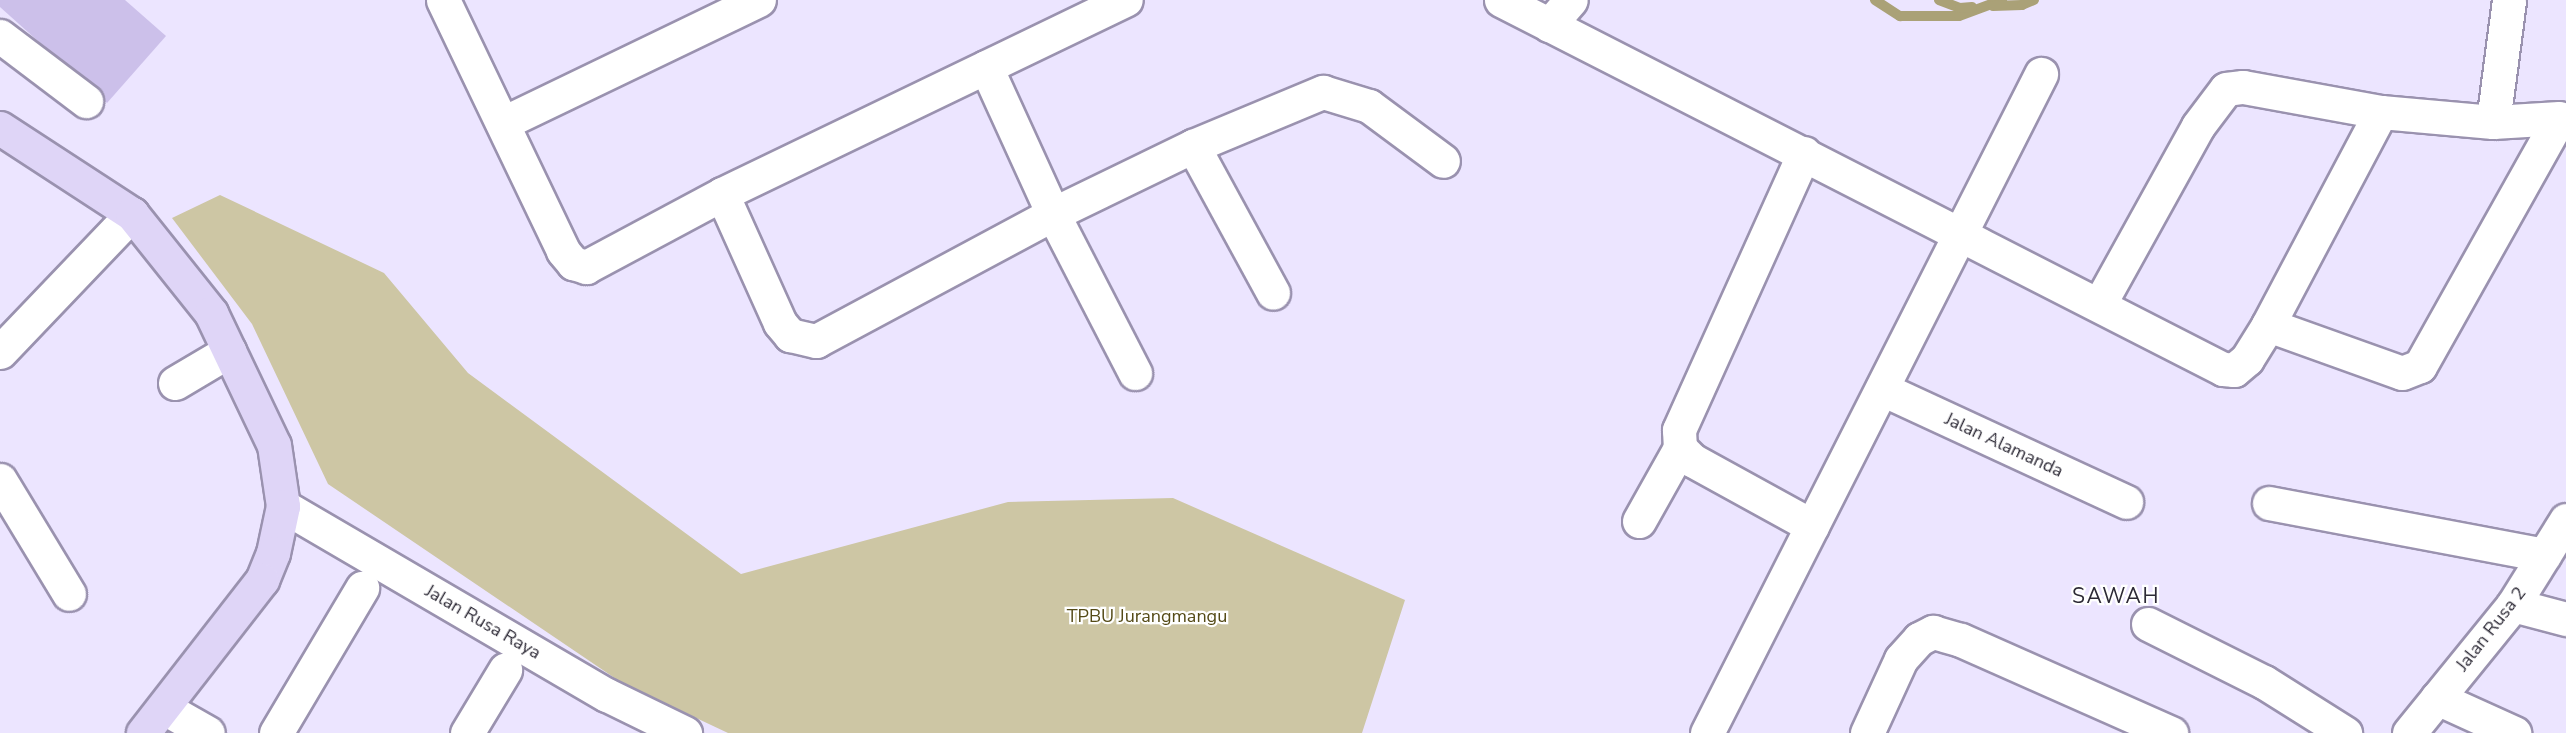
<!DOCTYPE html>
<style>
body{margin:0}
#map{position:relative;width:2566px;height:733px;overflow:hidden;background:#ece5ff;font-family:"Nunito Sans",sans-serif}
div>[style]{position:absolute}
.green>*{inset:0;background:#cdc6a4}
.stream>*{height:10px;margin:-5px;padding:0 5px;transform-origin:5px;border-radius:5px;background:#aaa177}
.building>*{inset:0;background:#ccc0ea}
.roads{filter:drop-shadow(2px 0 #9a92af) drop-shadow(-2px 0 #9a92af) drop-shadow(0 2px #9a92af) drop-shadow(0 -2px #9a92af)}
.minor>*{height:33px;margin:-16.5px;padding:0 16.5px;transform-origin:16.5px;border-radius:16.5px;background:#fff}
.major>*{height:33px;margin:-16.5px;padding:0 16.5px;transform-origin:16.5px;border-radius:16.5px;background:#dfd5f7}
span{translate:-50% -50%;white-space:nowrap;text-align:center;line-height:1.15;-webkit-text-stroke:4.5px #fff;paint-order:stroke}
.street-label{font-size:18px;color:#2d2a36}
.park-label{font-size:18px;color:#544a16}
.quarter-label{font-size:21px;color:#2d2a36;letter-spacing:1.5px}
</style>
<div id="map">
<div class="green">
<i style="clip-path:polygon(220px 195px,384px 273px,468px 373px,741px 574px,1008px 502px,1173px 498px,1405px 600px,1362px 733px,728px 733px,622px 683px,328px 484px,252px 324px,172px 218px)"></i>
</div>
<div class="stream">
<i style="left:1875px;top:0;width:30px;rotate:33deg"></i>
<i style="left:1900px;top:16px;width:59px"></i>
<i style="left:1959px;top:16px;width:46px;rotate:-20.4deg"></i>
<i style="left:1939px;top:0;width:22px;rotate:21deg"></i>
<i style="left:1960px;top:8px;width:12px;rotate:-5deg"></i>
<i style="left:1993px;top:6px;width:29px;rotate:-2deg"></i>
<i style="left:2022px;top:5px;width:13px;rotate:-23deg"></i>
</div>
<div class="building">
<i style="clip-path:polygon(0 0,125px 0,166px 36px,107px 103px,0 7px)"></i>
</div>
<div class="roads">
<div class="minor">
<i style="left:443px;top:0;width:278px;rotate:64.4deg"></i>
<i style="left:563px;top:251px;width:16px;rotate:50deg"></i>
<i style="left:573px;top:263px;width:14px;rotate:17deg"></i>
<i style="left:586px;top:267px;width:154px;rotate:-28.2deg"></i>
<i style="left:722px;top:194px;width:448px;rotate:-25.7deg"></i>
<i style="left:1501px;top:0;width:811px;rotate:27.07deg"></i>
<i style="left:2223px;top:369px;width:11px;rotate:5deg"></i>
<i style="left:2234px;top:370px;width:17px;rotate:-40deg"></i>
<i style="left:2247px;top:359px;width:40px;rotate:-58deg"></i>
<i style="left:2268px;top:325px;width:241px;rotate:-62.1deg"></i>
<i style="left:1549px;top:25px;width:33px;rotate:-49deg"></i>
<i style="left:0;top:36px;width:108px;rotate:37.1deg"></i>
<i style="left:986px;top:67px;width:162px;rotate:65.5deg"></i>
<i style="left:1053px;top:214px;width:179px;rotate:62.7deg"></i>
<i style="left:2493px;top:122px;width:123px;rotate:-82.5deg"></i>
<i style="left:503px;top:123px;width:284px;rotate:-25.7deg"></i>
<i style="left:1193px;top:146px;width:167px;rotate:61.4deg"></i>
<i style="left:1804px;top:153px;width:304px;rotate:114.3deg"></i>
<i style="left:1679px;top:430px;width:18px;rotate:87deg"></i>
<i style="left:1680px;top:448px;width:17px;rotate:45deg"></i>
<i style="left:1692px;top:460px;width:137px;rotate:28.8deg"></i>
<i style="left:722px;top:194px;width:141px;rotate:65.8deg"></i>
<i style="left:780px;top:323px;width:16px;rotate:50deg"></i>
<i style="left:790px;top:335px;width:27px;rotate:13deg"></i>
<i style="left:816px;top:341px;width:269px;rotate:-28.2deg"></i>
<i style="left:1053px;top:214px;width:156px;rotate:-25.9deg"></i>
<i style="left:1193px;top:146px;width:141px;rotate:-22.6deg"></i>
<i style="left:1323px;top:92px;width:48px;rotate:16.9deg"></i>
<i style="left:1369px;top:106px;width:92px;rotate:36.6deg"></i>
<i style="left:2100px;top:303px;width:202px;rotate:-61deg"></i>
<i style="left:2198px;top:126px;width:46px;rotate:-52.9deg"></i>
<i style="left:2226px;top:89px;width:17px;rotate:-7deg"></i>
<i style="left:2243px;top:87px;width:140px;rotate:10.3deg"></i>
<i style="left:2381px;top:112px;width:112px;rotate:5.1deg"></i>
<i style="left:2493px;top:122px;width:66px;rotate:-3.5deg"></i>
<i style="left:2268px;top:325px;width:142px;rotate:19.7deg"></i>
<i style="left:2402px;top:373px;width:19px;rotate:-21deg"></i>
<i style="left:2420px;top:366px;width:284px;rotate:-60.7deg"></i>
<i style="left:0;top:352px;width:191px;rotate:-46.3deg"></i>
<i style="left:175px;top:383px;width:63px;rotate:-30.7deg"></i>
<i style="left:1882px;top:389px;width:269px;rotate:24.8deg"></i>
<i style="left:0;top:480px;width:133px;rotate:58.8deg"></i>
<i style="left:2269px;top:503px;width:280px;rotate:10.7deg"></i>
<i style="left:283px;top:506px;width:375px;rotate:30.3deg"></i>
<i style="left:607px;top:695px;width:87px;rotate:26deg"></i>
<i style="left:1639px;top:521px;width:84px;rotate:-60.7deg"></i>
<i style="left:2513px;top:605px;width:55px;rotate:14.8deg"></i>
<i style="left:2148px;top:624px;width:130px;rotate:26.6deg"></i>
<i style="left:2264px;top:682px;width:96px;rotate:32.2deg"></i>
<i style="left:2437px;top:698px;width:85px;rotate:24.4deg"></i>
<i style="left:166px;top:709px;width:48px;rotate:29.7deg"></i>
<i style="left:276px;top:733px;width:169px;rotate:-59.3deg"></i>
<i style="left:467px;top:733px;width:74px;rotate:-58.9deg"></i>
<i style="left:1707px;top:733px;width:739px;rotate:-63.12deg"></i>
<i style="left:1867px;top:733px;width:81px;rotate:-65.3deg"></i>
<i style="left:1901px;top:659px;width:27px;rotate:-48deg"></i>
<i style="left:1919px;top:639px;width:16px;rotate:-27deg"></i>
<i style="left:1933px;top:632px;width:29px;rotate:16deg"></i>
<i style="left:1961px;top:640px;width:230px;rotate:23.9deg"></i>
<i style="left:2409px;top:733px;width:165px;rotate:-50.9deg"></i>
<i style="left:2513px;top:605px;width:100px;rotate:-58.1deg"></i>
</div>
<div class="major">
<i style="left:0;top:128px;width:158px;rotate:33.1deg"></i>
<i style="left:132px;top:214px;width:127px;rotate:51.4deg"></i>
<i style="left:211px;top:313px;width:146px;rotate:64.5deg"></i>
<i style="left:274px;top:445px;width:62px;rotate:81.6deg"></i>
<i style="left:283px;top:506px;width:48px;rotate:102deg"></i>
<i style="left:273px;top:553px;width:29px;rotate:112deg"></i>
<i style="left:262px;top:580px;width:194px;rotate:127.9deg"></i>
</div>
</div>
<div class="street-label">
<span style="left:2004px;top:445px;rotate:25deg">Jalan Alamanda</span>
<span style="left:483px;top:622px;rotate:30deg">Jalan Rusa Raya</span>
<span style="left:2491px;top:629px;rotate:-52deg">Jalan Rusa 2</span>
</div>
<div class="park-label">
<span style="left:1147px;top:616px">TPBU Jurangmangu</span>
</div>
<div class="quarter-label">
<span style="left:2116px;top:596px">SAWAH</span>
</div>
</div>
